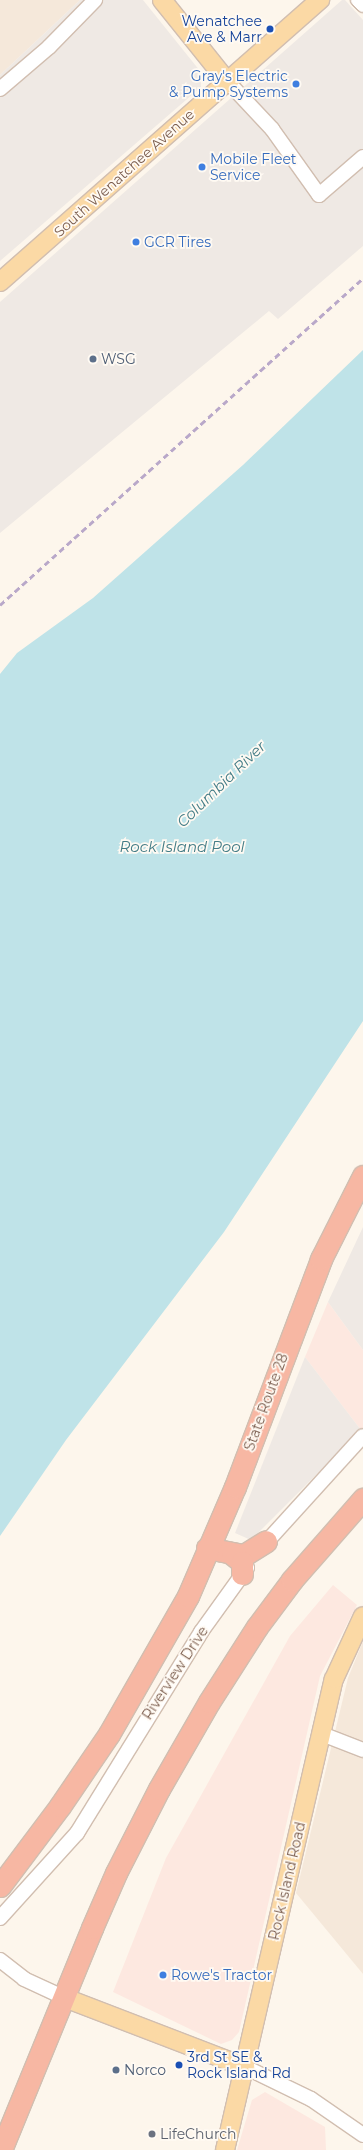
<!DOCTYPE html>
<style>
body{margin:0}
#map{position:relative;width:363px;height:2150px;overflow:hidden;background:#fdf6ec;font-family:Montserrat,sans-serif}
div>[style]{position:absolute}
.residential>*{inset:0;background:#f5e8da}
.commercial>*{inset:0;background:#fde8e0}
.industrial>*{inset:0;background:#efe9e4}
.water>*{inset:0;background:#bfe3e8}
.roads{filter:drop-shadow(1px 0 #d1beb0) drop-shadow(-1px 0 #d1beb0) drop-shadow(0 1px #d1beb0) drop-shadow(0 -1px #d1beb0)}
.minor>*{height:14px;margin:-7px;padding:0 7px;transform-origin:7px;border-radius:7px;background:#fff}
.major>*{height:18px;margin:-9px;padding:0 9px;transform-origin:9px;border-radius:9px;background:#fbd9a5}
.highway>*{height:21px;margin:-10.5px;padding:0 10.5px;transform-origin:10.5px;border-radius:10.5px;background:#f7b7a3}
.rail>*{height:3px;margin-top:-1.5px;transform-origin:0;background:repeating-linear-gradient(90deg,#b9a8c9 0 6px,transparent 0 10px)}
.dots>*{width:11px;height:11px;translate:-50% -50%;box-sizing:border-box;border:2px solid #fffaf3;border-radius:50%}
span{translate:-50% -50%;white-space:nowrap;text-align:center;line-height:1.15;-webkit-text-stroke:3.5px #fffaf3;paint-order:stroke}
.transit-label{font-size:14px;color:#164399}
.right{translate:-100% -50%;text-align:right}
.left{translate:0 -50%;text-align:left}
.shop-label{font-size:14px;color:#366cbe}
.street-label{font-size:14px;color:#7a5c4d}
.service-label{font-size:14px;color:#4e5e75}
.worship-label{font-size:14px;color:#5b616d}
.water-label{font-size:15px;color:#437c86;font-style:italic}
</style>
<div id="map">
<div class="residential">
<i style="clip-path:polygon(0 0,80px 0,0 75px)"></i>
<i style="clip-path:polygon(363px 1641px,363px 1974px,296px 1893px,348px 1678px)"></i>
</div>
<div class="commercial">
<i style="clip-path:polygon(328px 1302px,363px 1350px,363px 1428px,361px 1430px,305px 1357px)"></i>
<i style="clip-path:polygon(333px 1585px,357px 1605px,320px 1676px,239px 2032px,232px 2040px,221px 2044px,113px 1992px,166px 1858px,290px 1636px)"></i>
<i style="clip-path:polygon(265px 2092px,325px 2127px,326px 2150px,237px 2150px,252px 2100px)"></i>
</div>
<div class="industrial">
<i style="clip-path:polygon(80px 0,143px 0,200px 71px,201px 87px,0 261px,0 75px)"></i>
<i style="clip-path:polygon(342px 0,345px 0,363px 20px,363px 246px,278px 319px,269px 311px,0 533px,0 302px)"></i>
<i style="clip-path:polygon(363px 1227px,363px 1350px,328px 1302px)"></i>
<i style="clip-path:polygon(305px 1357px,361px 1430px,251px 1540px,235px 1533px)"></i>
</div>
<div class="water">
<i style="clip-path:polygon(363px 350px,363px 1021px,224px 1232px,66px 1440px,0 1536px,0 674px,17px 653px,93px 598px,243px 465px)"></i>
</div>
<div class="roads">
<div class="minor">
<i style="left:358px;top:0;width:7px;rotate:45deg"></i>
<i style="left:227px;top:81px;width:66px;rotate:46.8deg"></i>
<i style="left:272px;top:129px;width:81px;rotate:54.5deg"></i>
<i style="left:319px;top:195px;width:58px;rotate:-40.8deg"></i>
<i style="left:0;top:89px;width:65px;rotate:-40.6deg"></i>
<i style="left:49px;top:47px;width:66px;rotate:-45.6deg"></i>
<i style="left:261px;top:1548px;width:151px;rotate:-47.7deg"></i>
<i style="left:322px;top:1734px;width:44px;rotate:21.3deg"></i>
<i style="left:0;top:1918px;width:115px;rotate:-47.8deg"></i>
<i style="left:77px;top:1833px;width:236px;rotate:-58.3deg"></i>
<i style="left:201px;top:1632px;width:79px;rotate:-54.3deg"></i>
<i style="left:0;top:1960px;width:31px;rotate:38deg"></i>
<i style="left:24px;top:1979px;width:45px;rotate:24.9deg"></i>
<i style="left:245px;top:2067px;width:73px;rotate:25.9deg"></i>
<i style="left:311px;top:2099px;width:63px;rotate:34.7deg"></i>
</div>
<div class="major">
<i style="left:162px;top:0;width:104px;rotate:51.3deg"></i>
<i style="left:0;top:282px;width:427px;rotate:-41.4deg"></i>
<i style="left:65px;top:1998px;width:193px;rotate:21deg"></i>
<i style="left:225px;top:2150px;width:483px;rotate:-77deg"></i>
<i style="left:334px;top:1679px;width:69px;rotate:-65.3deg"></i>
</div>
<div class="highway">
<i style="left:207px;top:1548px;width:38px;rotate:11deg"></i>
<i style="left:244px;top:1555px;width:26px;rotate:-32deg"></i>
<i style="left:232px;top:1554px;width:13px;rotate:39deg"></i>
<i style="left:242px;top:1562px;width:12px;rotate:90deg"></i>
<i style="left:0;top:1886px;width:100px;rotate:-53.1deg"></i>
<i style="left:60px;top:1806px;width:87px;rotate:-55.8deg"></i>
<i style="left:109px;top:1734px;width:159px;rotate:-60.2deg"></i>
<i style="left:188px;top:1596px;width:119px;rotate:-66.7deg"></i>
<i style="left:235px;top:1487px;width:244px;rotate:-69.3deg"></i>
<i style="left:321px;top:1259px;width:93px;rotate:-63.2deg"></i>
<i style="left:1px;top:2150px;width:240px;rotate:-67.7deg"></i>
<i style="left:92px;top:1928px;width:60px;rotate:-66.4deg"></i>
<i style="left:116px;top:1873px;width:94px;rotate:-62.9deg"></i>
<i style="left:159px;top:1789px;width:100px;rotate:-60.1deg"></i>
<i style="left:209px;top:1702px;width:89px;rotate:-57.4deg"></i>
<i style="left:257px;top:1627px;width:59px;rotate:-53.3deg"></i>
<i style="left:292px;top:1580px;width:108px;rotate:-48.8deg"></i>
</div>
</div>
<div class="rail">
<i style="left:0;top:605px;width:489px;rotate:-42deg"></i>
</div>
<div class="dots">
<i style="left:270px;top:29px;background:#1a4fb4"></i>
<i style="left:296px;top:84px;background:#3f7fe0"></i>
<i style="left:202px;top:167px;background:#3f7fe0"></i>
<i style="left:136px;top:242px;background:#3f7fe0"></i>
<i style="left:93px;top:359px;background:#5c6f8a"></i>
<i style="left:163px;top:1975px;background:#3f7fe0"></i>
<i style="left:179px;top:2065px;background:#1a4fb4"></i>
<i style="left:116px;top:2070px;background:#5c6f8a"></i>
<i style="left:152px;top:2134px;background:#6b7280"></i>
</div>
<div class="transit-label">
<span class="right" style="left:262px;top:29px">Wenatchee<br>Ave &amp; Marr</span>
<span class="left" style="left:187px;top:2065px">3rd St SE &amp;<br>Rock Island Rd</span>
</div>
<div class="shop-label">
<span class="right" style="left:288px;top:84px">Gray's Electric<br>&amp; Pump Systems</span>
<span class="left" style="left:210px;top:167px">Mobile Fleet<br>Service</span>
<span class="left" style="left:144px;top:242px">GCR Tires</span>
<span class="left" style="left:171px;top:1975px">Rowe's Tractor</span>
</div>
<div class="street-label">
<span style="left:124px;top:173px;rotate:-42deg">South Wenatchee Avenue</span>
<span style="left:266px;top:1402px;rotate:-70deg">State Route 28</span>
<span style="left:175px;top:1673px;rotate:-57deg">Riverview Drive</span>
<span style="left:287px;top:1881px;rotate:-77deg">Rock Island Road</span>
</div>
<div class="service-label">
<span class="left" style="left:101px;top:359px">WSG</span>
<span class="left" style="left:124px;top:2070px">Norco</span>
</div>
<div class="worship-label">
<span class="left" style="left:160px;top:2134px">LifeChurch</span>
</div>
<div class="water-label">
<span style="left:221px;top:784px;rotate:-44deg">Columbia River</span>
<span style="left:182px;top:847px">Rock Island Pool</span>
</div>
</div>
